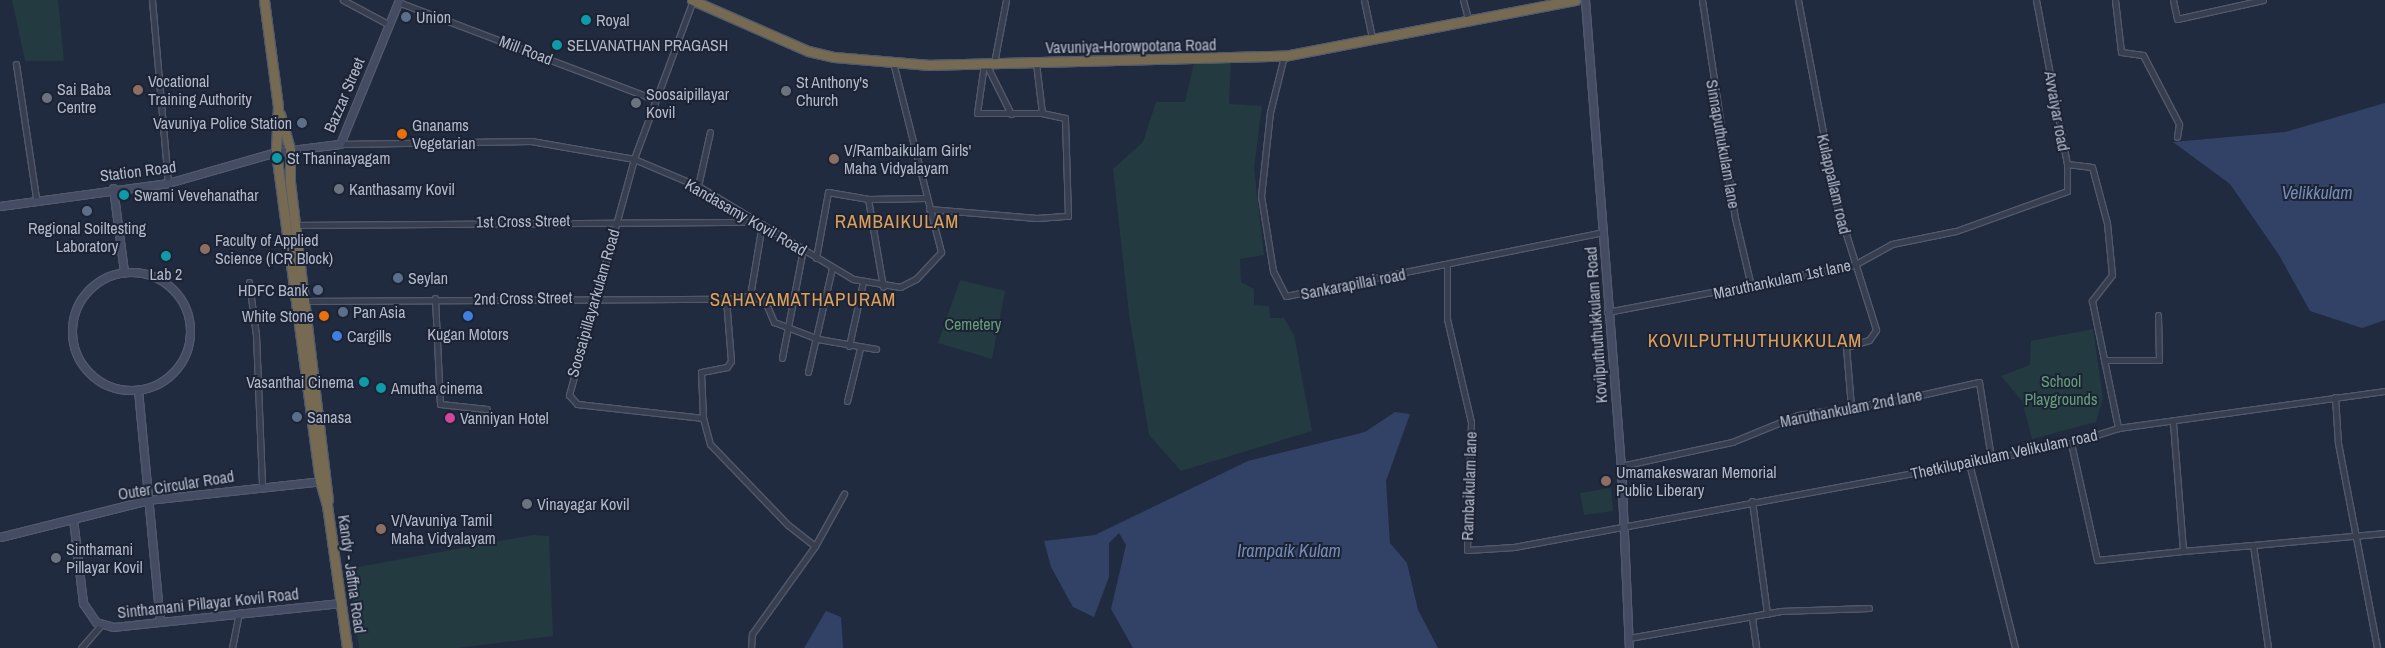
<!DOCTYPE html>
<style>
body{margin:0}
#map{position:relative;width:2385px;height:648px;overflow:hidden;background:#212b3f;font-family:"Archivo Narrow",sans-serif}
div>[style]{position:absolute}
.green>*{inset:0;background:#233a40}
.water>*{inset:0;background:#324266}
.roads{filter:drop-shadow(1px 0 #51596a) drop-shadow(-1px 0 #51596a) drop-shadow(0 1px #51596a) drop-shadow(0 -1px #51596a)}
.street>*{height:5px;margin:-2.5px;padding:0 2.5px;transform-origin:2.5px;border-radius:2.5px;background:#363e4f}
.secondary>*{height:7px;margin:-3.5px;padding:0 3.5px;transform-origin:3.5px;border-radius:3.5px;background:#434c63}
.secondary>.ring{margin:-3.5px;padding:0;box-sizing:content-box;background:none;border:7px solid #434c63;border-radius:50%}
.highway>*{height:9px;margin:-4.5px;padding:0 4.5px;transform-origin:4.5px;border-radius:4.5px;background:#766b52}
.dots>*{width:14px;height:14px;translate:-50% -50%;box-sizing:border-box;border:2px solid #1b2334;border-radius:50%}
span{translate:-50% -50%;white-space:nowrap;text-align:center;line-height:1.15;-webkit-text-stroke:4px #1b2334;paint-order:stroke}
.poi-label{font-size:16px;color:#b1b9ca}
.left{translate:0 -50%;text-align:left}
.right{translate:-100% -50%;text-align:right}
.street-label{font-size:16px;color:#b1b9ca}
.park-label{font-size:16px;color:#669e78}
.water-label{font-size:18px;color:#768bb5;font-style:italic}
.quarter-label{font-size:19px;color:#dea058;letter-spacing:1px}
</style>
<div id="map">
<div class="green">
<i style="clip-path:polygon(12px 0,58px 0,64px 61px,25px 61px)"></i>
<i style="clip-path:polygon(1231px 62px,1229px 104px,1262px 106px,1254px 168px,1264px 255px,1240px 259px,1241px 282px,1254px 289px,1254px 305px,1269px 306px,1270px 318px,1284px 318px,1294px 335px,1312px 431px,1181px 471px,1149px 435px,1129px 314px,1113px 169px,1143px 142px,1156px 102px,1185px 102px,1194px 63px)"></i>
<i style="clip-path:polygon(960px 280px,1005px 291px,992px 359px,938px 343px)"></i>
<i style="clip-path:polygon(2093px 329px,2103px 398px,2096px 422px,2032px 439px,2022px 401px,2001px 376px,2030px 365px,2031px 341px)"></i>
<i style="clip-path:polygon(1611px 488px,1613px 511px,1584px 515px,1580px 493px)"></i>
<i style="clip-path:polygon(533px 535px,549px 536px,553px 636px,458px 648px,359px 648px,347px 569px)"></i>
</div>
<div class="water">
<i style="clip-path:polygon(2385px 103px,2385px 320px,2362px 328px,2310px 311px,2279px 255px,2230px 184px,2173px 142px,2285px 132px)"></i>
<i style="clip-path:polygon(1395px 412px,1410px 414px,1386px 481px,1390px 543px,1407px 563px,1418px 610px,1438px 648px,1133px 648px,1111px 609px,1126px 545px,1119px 533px,1109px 543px,1109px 577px,1094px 617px,1073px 607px,1051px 567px,1044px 541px,1095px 535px,1248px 461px,1365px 432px)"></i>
<i style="clip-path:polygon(826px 611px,841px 617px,843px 648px,804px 648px)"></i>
</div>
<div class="roads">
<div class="street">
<i style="left:152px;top:0;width:184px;rotate:85deg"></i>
<i style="left:343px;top:0;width:51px;rotate:28.1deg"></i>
<i style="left:693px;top:0;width:170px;rotate:110.4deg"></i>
<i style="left:634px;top:159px;width:245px;rotate:105.4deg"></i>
<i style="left:569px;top:395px;width:12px;rotate:48deg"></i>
<i style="left:577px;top:404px;width:127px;rotate:6.3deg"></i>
<i style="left:703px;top:418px;width:27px;rotate:75deg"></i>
<i style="left:710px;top:444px;width:112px;rotate:46.1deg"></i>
<i style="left:788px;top:525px;width:34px;rotate:38deg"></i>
<i style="left:1364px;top:0;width:40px;rotate:78deg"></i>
<i style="left:1463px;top:0;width:23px;rotate:75deg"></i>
<i style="left:1702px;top:0;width:220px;rotate:81.4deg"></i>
<i style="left:1735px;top:218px;width:70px;rotate:76.8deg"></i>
<i style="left:1798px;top:0;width:206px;rotate:79.3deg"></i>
<i style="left:1836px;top:202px;width:134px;rotate:72.6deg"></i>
<i style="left:1876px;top:330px;width:12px;rotate:125deg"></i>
<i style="left:1869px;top:340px;width:24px;rotate:163deg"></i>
<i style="left:1846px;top:347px;width:59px;rotate:85.2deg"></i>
<i style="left:2036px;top:0;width:167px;rotate:79.3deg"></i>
<i style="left:2067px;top:164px;width:25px;rotate:7deg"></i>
<i style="left:2092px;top:167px;width:58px;rotate:75deg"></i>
<i style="left:2107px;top:223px;width:52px;rotate:84.5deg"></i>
<i style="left:2112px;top:275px;width:33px;rotate:128deg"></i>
<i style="left:2092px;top:301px;width:130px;rotate:78.4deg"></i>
<i style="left:2115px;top:0;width:52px;rotate:83.4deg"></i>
<i style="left:2121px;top:52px;width:22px;rotate:8deg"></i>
<i style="left:2143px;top:55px;width:78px;rotate:62.4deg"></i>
<i style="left:2179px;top:124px;width:13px;rotate:99deg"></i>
<i style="left:2173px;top:0;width:19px;rotate:78deg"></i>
<i style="left:2177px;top:19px;width:88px;rotate:-12.5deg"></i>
<i style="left:398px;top:2px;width:274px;rotate:20.8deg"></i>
<i style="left:1284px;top:56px;width:58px;rotate:104deg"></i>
<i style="left:1270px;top:112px;width:84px;rotate:96.1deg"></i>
<i style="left:1261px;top:196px;width:76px;rotate:80.9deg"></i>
<i style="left:1273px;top:271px;width:28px;rotate:63deg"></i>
<i style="left:1286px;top:296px;width:322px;rotate:-11.4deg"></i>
<i style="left:994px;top:63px;width:64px;rotate:-79.2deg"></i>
<i style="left:1036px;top:63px;width:50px;rotate:83.2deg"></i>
<i style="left:16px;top:64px;width:135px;rotate:81.5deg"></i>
<i style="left:986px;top:64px;width:56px;rotate:63.4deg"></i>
<i style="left:340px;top:144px;width:191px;rotate:-0.9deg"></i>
<i style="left:531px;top:141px;width:105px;rotate:9.9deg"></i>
<i style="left:634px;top:159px;width:69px;rotate:22.9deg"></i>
<i style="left:698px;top:186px;width:181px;rotate:31deg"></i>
<i style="left:853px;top:279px;width:48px;rotate:9.7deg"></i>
<i style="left:900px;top:287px;width:18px;rotate:-27deg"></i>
<i style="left:916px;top:279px;width:37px;rotate:-47deg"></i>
<i style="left:941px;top:252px;width:196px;rotate:-104.2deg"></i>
<i style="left:698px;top:186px;width:55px;rotate:-77.5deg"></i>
<i style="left:868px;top:199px;width:89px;rotate:80.3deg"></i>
<i style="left:929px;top:209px;width:108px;rotate:4.8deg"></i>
<i style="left:1037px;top:218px;width:31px;rotate:-4deg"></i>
<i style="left:1068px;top:216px;width:98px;rotate:-91.8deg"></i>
<i style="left:1065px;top:118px;width:24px;rotate:-168deg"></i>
<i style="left:1042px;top:113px;width:65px;rotate:180deg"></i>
<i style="left:977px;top:113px;width:49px;rotate:-81.9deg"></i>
<i style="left:762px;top:224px;width:73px;rotate:99.5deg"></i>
<i style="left:750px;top:296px;width:16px;rotate:18deg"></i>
<i style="left:765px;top:301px;width:23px;rotate:67deg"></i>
<i style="left:774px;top:322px;width:47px;rotate:21.1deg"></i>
<i style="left:818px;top:339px;width:59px;rotate:9.8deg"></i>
<i style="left:294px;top:225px;width:464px;rotate:-0.4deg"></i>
<i style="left:816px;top:258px;width:67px;rotate:-79.7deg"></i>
<i style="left:828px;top:192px;width:41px;rotate:9.9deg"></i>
<i style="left:868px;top:199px;width:58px;rotate:-1deg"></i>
<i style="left:1447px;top:265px;width:54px;rotate:90deg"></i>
<i style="left:1447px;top:319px;width:106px;rotate:76.9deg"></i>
<i style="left:1471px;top:422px;width:128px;rotate:91.8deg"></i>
<i style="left:1467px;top:550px;width:47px;rotate:-3.7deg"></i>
<i style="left:1514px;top:547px;width:463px;rotate:-10.5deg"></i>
<i style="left:1969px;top:463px;width:104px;rotate:-11.1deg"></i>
<i style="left:2071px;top:443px;width:49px;rotate:-17.7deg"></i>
<i style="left:2118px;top:428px;width:270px;rotate:-7.9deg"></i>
<i style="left:249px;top:282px;width:53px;rotate:82.5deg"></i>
<i style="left:256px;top:335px;width:152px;rotate:87.7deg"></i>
<i style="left:435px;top:298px;width:106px;rotate:87.3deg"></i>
<i style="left:440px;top:404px;width:47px;rotate:6.1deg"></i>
<i style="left:726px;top:299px;width:24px;rotate:-7deg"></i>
<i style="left:302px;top:301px;width:424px;rotate:-0.3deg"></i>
<i style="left:726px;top:299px;width:62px;rotate:85.4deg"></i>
<i style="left:731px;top:361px;width:7px;rotate:124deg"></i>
<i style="left:727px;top:367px;width:26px;rotate:169deg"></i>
<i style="left:701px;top:372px;width:46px;rotate:87.5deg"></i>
<i style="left:1607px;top:312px;width:251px;rotate:-10.8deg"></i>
<i style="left:1854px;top:265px;width:43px;rotate:-28.9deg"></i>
<i style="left:1892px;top:244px;width:65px;rotate:-11.5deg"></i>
<i style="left:1956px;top:231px;width:118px;rotate:-19.8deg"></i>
<i style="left:2067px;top:191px;width:27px;rotate:-90deg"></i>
<i style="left:849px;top:346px;width:66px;rotate:-77.7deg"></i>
<i style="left:782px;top:358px;width:111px;rotate:-79.1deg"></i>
<i style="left:2104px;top:360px;width:55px"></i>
<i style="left:2159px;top:360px;width:45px;rotate:-91.3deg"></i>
<i style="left:808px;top:372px;width:107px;rotate:-77deg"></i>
<i style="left:2335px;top:397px;width:46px;rotate:86.3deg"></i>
<i style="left:2338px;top:443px;width:209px;rotate:79.2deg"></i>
<i style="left:847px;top:401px;width:55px;rotate:-76.2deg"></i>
<i style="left:2173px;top:423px;width:128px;rotate:85.5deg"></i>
<i style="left:2183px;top:551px;width:70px;rotate:-4.9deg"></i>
<i style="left:2253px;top:545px;width:104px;rotate:81.7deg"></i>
<i style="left:2071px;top:443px;width:120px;rotate:77.5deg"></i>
<i style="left:2097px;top:560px;width:86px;rotate:-6deg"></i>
<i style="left:1969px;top:463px;width:191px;rotate:76deg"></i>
<i style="left:1621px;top:466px;width:114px;rotate:-12.2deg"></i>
<i style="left:1732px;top:442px;width:71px;rotate:-22.2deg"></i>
<i style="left:1798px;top:415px;width:101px;rotate:-8.5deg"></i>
<i style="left:1898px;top:400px;width:83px;rotate:-12.5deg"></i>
<i style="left:1979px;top:382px;width:77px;rotate:81deg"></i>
<i style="left:1752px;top:501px;width:114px;rotate:82.4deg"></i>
<i style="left:2253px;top:545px;width:133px;rotate:-5.2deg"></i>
<i style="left:1752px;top:618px;width:30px;rotate:82deg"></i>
<i style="left:1629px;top:638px;width:153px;rotate:-10.1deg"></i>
<i style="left:1780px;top:611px;width:89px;rotate:-1.9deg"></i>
<i style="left:81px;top:648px;width:32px;rotate:-49deg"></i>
<i style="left:232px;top:648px;width:36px;rotate:-79deg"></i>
<i style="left:751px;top:648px;width:14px;rotate:-86deg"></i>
<i style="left:752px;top:634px;width:108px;rotate:-54.4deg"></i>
<i style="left:815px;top:546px;width:60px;rotate:-60.9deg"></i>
</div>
<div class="secondary">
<i style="left:1585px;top:0;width:467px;rotate:85.6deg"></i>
<i style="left:1621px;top:466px;width:182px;rotate:87.5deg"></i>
<i style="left:113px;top:188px;width:85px;rotate:82.5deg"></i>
<i style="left:0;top:206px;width:170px;rotate:-7.8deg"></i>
<i style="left:168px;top:183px;width:112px;rotate:-16deg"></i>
<i style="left:276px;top:152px;width:64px;rotate:-7.1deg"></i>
<i style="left:340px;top:144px;width:156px;rotate:-67.7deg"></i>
<i class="ring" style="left:72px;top:272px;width:111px;height:111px"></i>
<i style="left:138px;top:390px;width:232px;rotate:84.6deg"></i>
<i style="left:73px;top:519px;width:85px;rotate:83.2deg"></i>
<i style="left:83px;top:603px;width:23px;rotate:56deg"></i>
<i style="left:96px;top:622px;width:18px;rotate:16deg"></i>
<i style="left:113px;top:627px;width:230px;rotate:-6deg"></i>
<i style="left:0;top:537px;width:153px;rotate:-14deg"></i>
<i style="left:148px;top:500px;width:177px;rotate:-6.2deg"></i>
</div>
<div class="highway">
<i style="left:264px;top:0;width:107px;rotate:82.5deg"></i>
<i style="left:278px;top:106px;width:46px;rotate:92.5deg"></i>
<i style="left:276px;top:152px;width:332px;rotate:82.4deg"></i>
<i style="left:320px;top:481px;width:25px;rotate:74deg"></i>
<i style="left:327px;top:505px;width:144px;rotate:82deg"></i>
<i style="left:692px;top:0;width:127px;rotate:23.7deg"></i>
<i style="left:808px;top:51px;width:27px;rotate:13deg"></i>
<i style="left:834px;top:57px;width:96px;rotate:4.8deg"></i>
<i style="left:930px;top:65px;width:354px;rotate:-1.5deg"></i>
<i style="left:1284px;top:56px;width:297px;rotate:-10.9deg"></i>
<i style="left:280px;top:114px;width:37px;rotate:74deg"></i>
<i style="left:290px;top:150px;width:32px;rotate:90deg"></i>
<i style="left:290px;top:182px;width:320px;rotate:83.2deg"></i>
</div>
</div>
<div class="dots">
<i style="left:406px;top:17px;background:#5c6f8a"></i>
<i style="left:586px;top:20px;background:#0f9aa8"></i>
<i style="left:557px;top:45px;background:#0f9aa8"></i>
<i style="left:138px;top:90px;background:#8d6e63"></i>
<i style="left:786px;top:91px;background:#6b7280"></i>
<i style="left:47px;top:98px;background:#6b7280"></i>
<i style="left:636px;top:103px;background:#6b7280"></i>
<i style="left:302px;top:123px;background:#5c6f8a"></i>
<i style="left:402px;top:134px;background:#e8710a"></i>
<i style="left:277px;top:158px;background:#0f9aa8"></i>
<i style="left:834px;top:159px;background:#8d6e63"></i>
<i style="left:339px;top:189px;background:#6b7280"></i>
<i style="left:124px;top:195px;background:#0f9aa8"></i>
<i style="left:87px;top:211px;background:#5c6f8a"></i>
<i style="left:205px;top:249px;background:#8d6e63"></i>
<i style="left:166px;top:256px;background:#0f9aa8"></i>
<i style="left:398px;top:278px;background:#5c6f8a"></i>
<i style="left:318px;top:290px;background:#5c6f8a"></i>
<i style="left:343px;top:312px;background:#5c6f8a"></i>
<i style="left:324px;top:316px;background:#e8710a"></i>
<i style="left:468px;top:316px;background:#3f7fe0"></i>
<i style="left:337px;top:336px;background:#3f7fe0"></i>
<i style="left:364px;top:382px;background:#0f9aa8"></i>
<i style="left:381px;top:388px;background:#0f9aa8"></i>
<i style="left:297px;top:417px;background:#5c6f8a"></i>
<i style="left:450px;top:418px;background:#d1479c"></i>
<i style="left:1606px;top:481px;background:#8d6e63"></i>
<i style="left:527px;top:504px;background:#6b7280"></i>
<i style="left:381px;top:529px;background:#8d6e63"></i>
<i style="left:56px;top:558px;background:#6b7280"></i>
</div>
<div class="poi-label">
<span class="left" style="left:416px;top:17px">Union</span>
<span class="left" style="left:596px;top:20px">Royal</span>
<span class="left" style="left:567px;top:45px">SELVANATHAN PRAGASH</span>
<span class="left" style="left:148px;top:90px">Vocational<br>Training Authority</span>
<span class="left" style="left:796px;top:91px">St Anthony's<br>Church</span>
<span class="left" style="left:57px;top:98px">Sai Baba<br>Centre</span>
<span class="left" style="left:646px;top:103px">Soosaipillayar<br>Kovil</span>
<span class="right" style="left:292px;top:123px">Vavuniya Police Station</span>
<span class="left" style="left:412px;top:134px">Gnanams<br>Vegetarian</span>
<span class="left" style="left:844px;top:159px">V/Rambaikulam Girls'<br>Maha Vidyalayam</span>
<span class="left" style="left:287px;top:158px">St Thaninayagam</span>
<span class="left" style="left:349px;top:189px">Kanthasamy Kovil</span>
<span class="left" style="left:134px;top:195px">Swami Vevehanathar</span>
<span style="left:87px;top:237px">Regional Soiltesting<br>Laboratory</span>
<span class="left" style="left:215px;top:249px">Faculty of Applied<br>Science (ICR Block)</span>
<span style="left:166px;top:274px">Lab 2</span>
<span class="left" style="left:408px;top:278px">Seylan</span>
<span class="right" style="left:308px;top:290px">HDFC Bank</span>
<span class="left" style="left:353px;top:312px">Pan Asia</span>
<span class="right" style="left:314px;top:316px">White Stone</span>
<span style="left:468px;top:334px">Kugan Motors</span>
<span class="left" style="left:347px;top:336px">Cargills</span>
<span class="right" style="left:354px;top:382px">Vasanthai Cinema</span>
<span class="left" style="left:391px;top:388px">Amutha cinema</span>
<span class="left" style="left:307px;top:417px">Sanasa</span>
<span class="left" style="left:460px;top:418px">Vanniyan Hotel</span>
<span class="left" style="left:1616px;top:481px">Umamakeswaran Memorial<br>Public Liberary</span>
<span class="left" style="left:537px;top:504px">Vinayagar Kovil</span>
<span class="left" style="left:391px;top:529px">V/Vavuniya Tamil<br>Maha Vidyalayam</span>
<span class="left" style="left:66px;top:558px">Sinthamani<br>Pillayar Kovil</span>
</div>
<div class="street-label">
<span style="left:1131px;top:46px;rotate:-1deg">Vavuniya-Horowpotana Road</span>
<span style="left:526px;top:50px;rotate:21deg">Mill Road</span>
<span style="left:344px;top:95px;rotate:-67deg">Bazzar Street</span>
<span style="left:2057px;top:111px;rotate:80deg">Avvaiyar road</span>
<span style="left:1723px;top:144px;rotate:80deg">Sinnaputhukulam lane</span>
<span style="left:138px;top:171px;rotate:-7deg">Station Road</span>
<span style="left:1834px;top:184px;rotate:77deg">Kulappallam road</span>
<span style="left:746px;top:217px;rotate:30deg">Kandasamy Kovil Road</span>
<span style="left:523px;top:221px;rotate:-1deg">1st Cross Street</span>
<span style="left:1782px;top:279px;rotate:-12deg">Maruthankulam 1st lane</span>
<span style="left:1353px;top:284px;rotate:-11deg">Sankarapillai road</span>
<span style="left:523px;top:298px;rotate:-1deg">2nd Cross Street</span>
<span style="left:593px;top:303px;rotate:-74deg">Soosaipillayarkulam Road</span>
<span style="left:1596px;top:325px;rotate:-94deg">Kovilputhuthukkulam Road</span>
<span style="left:1851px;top:408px;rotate:-11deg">Maruthankulam 2nd lane</span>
<span style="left:2004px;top:454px;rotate:-12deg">Thetkilupaikulam Velikulam road</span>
<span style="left:176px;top:485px;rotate:-9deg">Outer Circular Road</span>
<span style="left:1469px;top:486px;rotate:-88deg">Rambaikulam lane</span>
<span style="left:352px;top:574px;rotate:82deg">Kandy - Jaffna Road</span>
<span style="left:208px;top:603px;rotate:-6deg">Sinthamani Pillayar Kovil Road</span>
</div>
<div class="park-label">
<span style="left:973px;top:324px">Cemetery</span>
<span style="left:2061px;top:390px">School<br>Playgrounds</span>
</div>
<div class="water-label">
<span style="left:2317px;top:193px">Velikkulam</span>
<span style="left:1289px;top:551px">Irampaik Kulam</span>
</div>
<div class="quarter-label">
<span style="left:897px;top:222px">RAMBAIKULAM</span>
<span style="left:803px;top:300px">SAHAYAMATHAPURAM</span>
<span style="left:1755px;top:341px">KOVILPUTHUTHUKKULAM</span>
</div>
</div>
